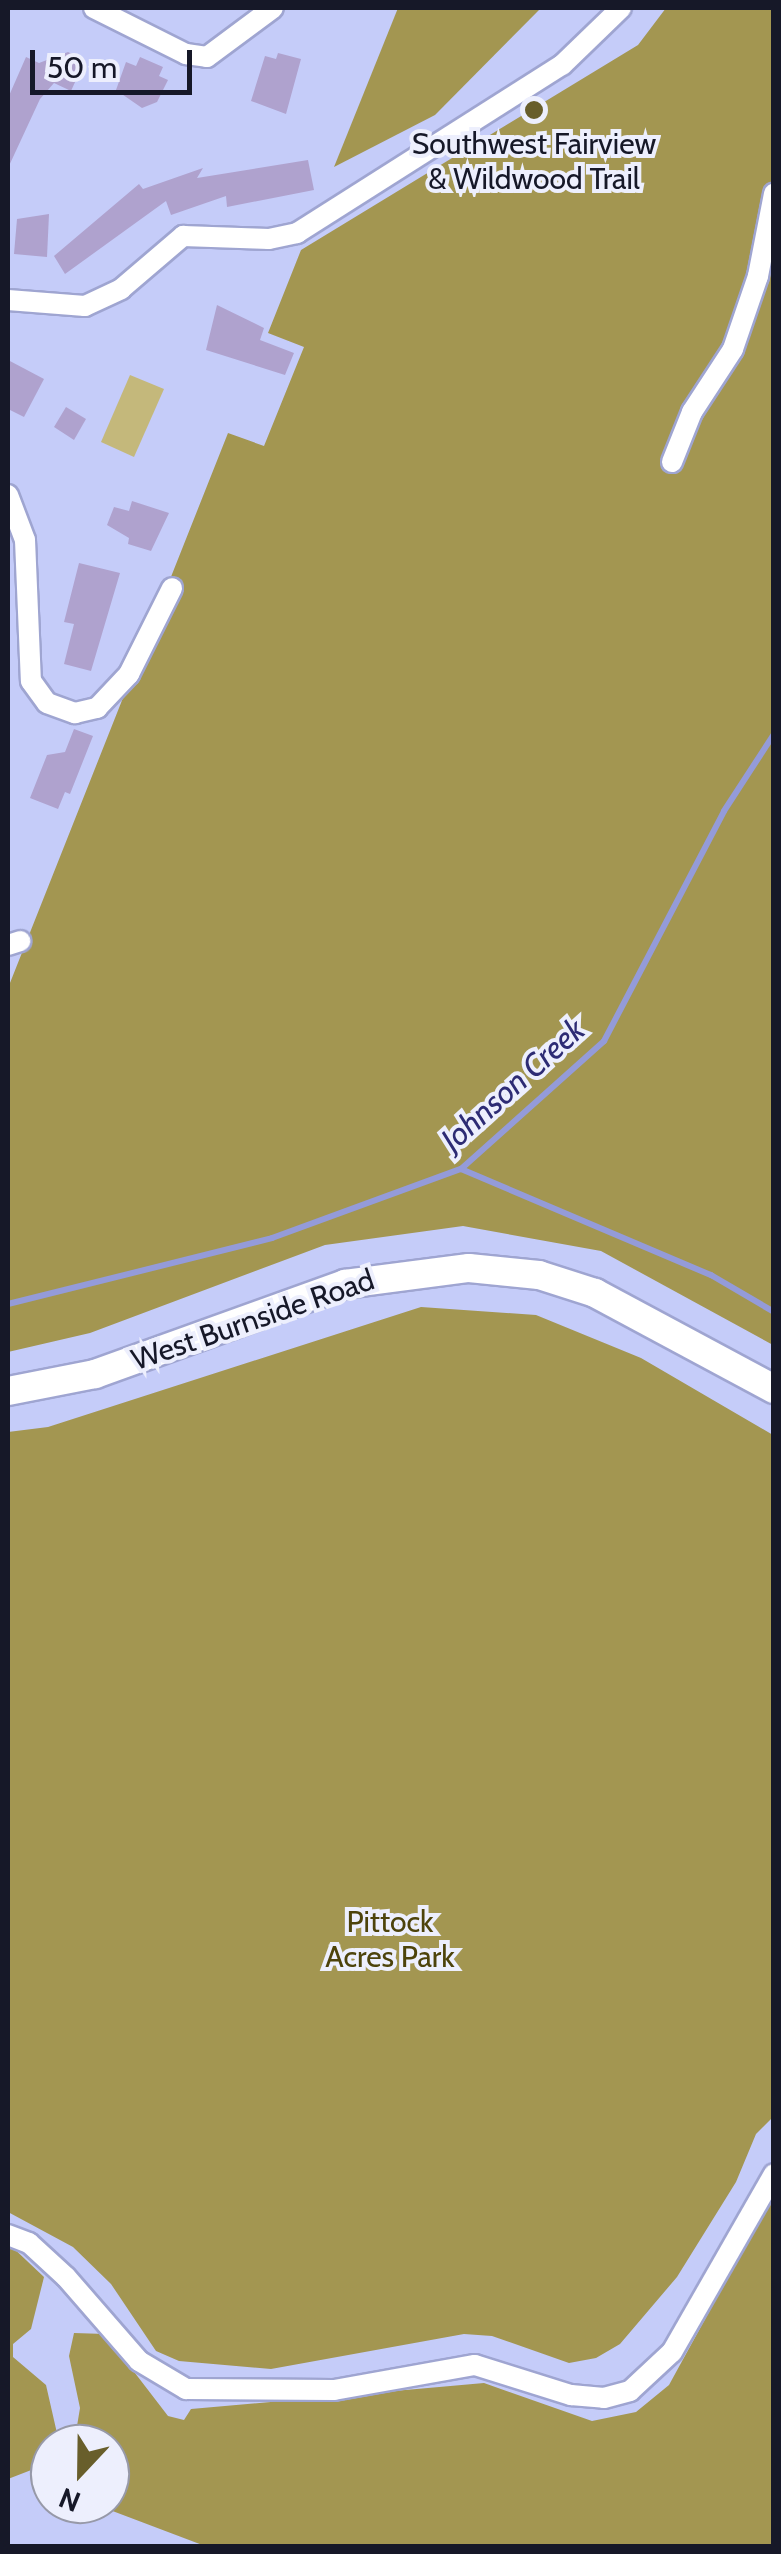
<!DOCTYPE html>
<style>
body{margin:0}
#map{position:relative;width:781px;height:2554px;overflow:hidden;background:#c5ccf9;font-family:Cabin,sans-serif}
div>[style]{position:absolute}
.green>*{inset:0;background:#c4b87b}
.forest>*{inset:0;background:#a39651}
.stream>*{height:6px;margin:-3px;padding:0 3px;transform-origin:3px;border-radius:3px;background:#949bd9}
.building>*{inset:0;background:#afa2ce}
.roads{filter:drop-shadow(2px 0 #9fa5d1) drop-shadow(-2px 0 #9fa5d1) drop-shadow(0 2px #9fa5d1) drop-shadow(0 -2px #9fa5d1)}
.minor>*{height:20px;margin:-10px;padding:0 10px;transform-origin:10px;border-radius:10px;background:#fff}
.major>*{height:28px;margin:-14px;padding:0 14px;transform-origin:14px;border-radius:14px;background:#fff}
.dots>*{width:28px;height:28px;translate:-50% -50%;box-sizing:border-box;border:5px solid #edeffd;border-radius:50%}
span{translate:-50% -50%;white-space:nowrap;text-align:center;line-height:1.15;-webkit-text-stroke:8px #edeffd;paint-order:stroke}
.poi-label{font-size:30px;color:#161828}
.street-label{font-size:30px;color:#161828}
.park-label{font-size:30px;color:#4d430b}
.water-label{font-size:32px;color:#2d2b74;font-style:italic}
.frame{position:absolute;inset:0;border:10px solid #161828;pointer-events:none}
.north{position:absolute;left:30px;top:2424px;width:100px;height:100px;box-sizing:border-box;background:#edeffd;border:2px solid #9799a8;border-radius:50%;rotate:202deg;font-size:28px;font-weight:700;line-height:40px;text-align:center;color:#161828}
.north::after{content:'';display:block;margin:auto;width:35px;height:45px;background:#685e2b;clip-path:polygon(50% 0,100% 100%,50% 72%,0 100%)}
.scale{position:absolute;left:30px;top:50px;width:162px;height:45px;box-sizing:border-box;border:5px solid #161828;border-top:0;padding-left:12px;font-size:30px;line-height:35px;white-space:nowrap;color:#161828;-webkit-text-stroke:8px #edeffd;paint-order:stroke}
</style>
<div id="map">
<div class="green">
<i style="clip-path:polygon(130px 375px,164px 389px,134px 457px,101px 442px)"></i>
</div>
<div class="forest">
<i style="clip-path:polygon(398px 8px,541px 8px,435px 115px,334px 167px)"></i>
<i style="clip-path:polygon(666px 8px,773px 8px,773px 1345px,601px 1251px,463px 1226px,325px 1245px,90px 1333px,8px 1352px,8px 988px,228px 433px,264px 446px,304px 347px,268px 333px,301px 250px,638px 45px)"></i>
<i style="clip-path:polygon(421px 1307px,536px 1315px,641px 1358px,773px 1435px,773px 2117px,756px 2134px,736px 2182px,677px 2277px,620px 2344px,596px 2358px,569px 2363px,492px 2336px,464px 2334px,271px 2369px,179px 2361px,156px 2351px,111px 2284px,73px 2247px,8px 2212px,8px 1432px,48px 1427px)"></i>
<i style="clip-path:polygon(773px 2195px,773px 2546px,205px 2546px,94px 2504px,110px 2504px,110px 2444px,74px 2444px,80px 2408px,69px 2356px,74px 2333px,105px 2334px,168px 2416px,184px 2420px,191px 2409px,484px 2383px,592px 2421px,636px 2412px,669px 2385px)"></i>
<i style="clip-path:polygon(8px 2243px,44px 2277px,31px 2329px,13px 2344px,13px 2357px,46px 2385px,59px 2442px,50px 2444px,39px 2467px,8px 2479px)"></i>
</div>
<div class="stream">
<i style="left:461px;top:1169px;width:272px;rotate:23deg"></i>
<i style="left:711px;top:1275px;width:73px;rotate:30.4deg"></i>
<i style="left:8px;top:1304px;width:272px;rotate:-14deg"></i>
<i style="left:272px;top:1238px;width:201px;rotate:-20.1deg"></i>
<i style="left:461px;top:1169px;width:192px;rotate:-41.8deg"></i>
<i style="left:604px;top:1041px;width:259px;rotate:-62.4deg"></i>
<i style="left:724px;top:811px;width:92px;rotate:-57deg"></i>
</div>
<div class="building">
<i style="clip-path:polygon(68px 52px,85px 60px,71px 91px,54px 83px,40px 99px,8px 168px,8px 98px,26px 57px,39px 63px)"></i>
<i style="clip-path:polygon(278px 53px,301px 59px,286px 114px,251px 101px,265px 56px,276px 59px)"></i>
<i style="clip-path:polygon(140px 57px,163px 67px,159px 76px,168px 80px,157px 102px,142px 108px,116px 90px,126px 62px,136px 66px)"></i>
<i style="clip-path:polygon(308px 160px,314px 190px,227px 207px,226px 196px,171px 215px,166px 201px,65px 274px,54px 256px,139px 184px,143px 189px,203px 168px,197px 178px)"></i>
<i style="clip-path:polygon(49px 214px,47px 257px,14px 254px,17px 219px)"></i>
<i style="clip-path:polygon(217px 305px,264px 328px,260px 340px,294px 353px,285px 375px,206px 350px)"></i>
<i style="clip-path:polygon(8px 360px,44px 379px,24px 417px,8px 409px)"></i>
<i style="clip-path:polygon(66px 407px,86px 419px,74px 440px,54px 427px)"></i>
<i style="clip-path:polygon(132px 501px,169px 513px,151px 551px,128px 544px,129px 538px,107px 525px,114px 507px,129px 511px)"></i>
<i style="clip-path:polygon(79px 563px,120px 573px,91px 671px,64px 664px,74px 624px,64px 622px)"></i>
<i style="clip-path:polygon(74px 729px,93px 736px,70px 794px,65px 792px,58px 809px,30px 798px,47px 755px,65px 752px)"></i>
</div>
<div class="roads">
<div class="minor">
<i style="left:94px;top:8px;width:103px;rotate:26.6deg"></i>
<i style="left:186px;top:54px;width:21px;rotate:8deg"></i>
<i style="left:207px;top:57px;width:82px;rotate:-36.6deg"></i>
<i style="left:8px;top:300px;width:77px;rotate:4.5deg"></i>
<i style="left:85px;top:306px;width:40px;rotate:-25deg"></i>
<i style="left:121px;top:289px;width:82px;rotate:-40.5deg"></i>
<i style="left:183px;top:236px;width:86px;rotate:2deg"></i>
<i style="left:269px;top:239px;width:29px;rotate:-12deg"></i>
<i style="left:297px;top:233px;width:314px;rotate:-32.4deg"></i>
<i style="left:562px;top:65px;width:82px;rotate:-44deg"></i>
<i style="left:672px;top:462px;width:54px;rotate:-68.2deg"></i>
<i style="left:692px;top:412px;width:75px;rotate:-56.9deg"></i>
<i style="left:733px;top:349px;width:77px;rotate:-71.1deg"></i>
<i style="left:758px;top:276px;width:84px;rotate:-79deg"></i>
<i style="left:8px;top:495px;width:48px;rotate:69.3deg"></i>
<i style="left:25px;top:540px;width:141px;rotate:87.6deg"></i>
<i style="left:31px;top:681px;width:27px;rotate:54deg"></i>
<i style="left:47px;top:703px;width:30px;rotate:20deg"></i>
<i style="left:75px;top:713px;width:23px;rotate:-13deg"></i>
<i style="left:97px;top:708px;width:47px;rotate:-46.7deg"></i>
<i style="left:129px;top:674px;width:96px;rotate:-63.4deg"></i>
<i style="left:8px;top:945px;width:13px;rotate:-18deg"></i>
<i style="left:8px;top:2235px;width:22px;rotate:21deg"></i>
<i style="left:29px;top:2243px;width:50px;rotate:42.6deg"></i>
<i style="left:66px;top:2277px;width:111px;rotate:49deg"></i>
<i style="left:139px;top:2361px;width:55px;rotate:30.8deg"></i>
<i style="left:186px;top:2389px;width:148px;rotate:0.4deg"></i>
<i style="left:334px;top:2390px;width:143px;rotate:-10.1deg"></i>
<i style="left:475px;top:2365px;width:101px;rotate:17.4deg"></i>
<i style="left:571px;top:2395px;width:33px;rotate:5deg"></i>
<i style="left:604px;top:2398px;width:27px;rotate:-15deg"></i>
<i style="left:630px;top:2391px;width:57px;rotate:-42.9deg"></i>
<i style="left:672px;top:2352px;width:205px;rotate:-60.2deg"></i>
</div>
<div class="major">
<i style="left:8px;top:1391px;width:89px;rotate:-11.1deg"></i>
<i style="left:95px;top:1374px;width:266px;rotate:-19.8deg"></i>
<i style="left:345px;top:1284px;width:125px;rotate:-7.4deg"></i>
<i style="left:469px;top:1268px;width:70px;rotate:5.7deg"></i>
<i style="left:539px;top:1275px;width:59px;rotate:17.8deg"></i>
<i style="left:595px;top:1293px;width:203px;rotate:28.2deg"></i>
</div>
</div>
<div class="dots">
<i style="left:534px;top:110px;background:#685e2b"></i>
</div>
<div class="poi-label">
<span style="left:534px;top:161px">Southwest Fairview<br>&amp; Wildwood Trail</span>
</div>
<div class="street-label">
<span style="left:253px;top:1320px;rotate:-19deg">West Burnside Road</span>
</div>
<div class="park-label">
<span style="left:390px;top:1939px">Pittock<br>Acres Park</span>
</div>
<div class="water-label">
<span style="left:513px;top:1085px;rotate:-42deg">Johnson Creek</span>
</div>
<div class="frame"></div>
<div class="north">N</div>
<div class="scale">50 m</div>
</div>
